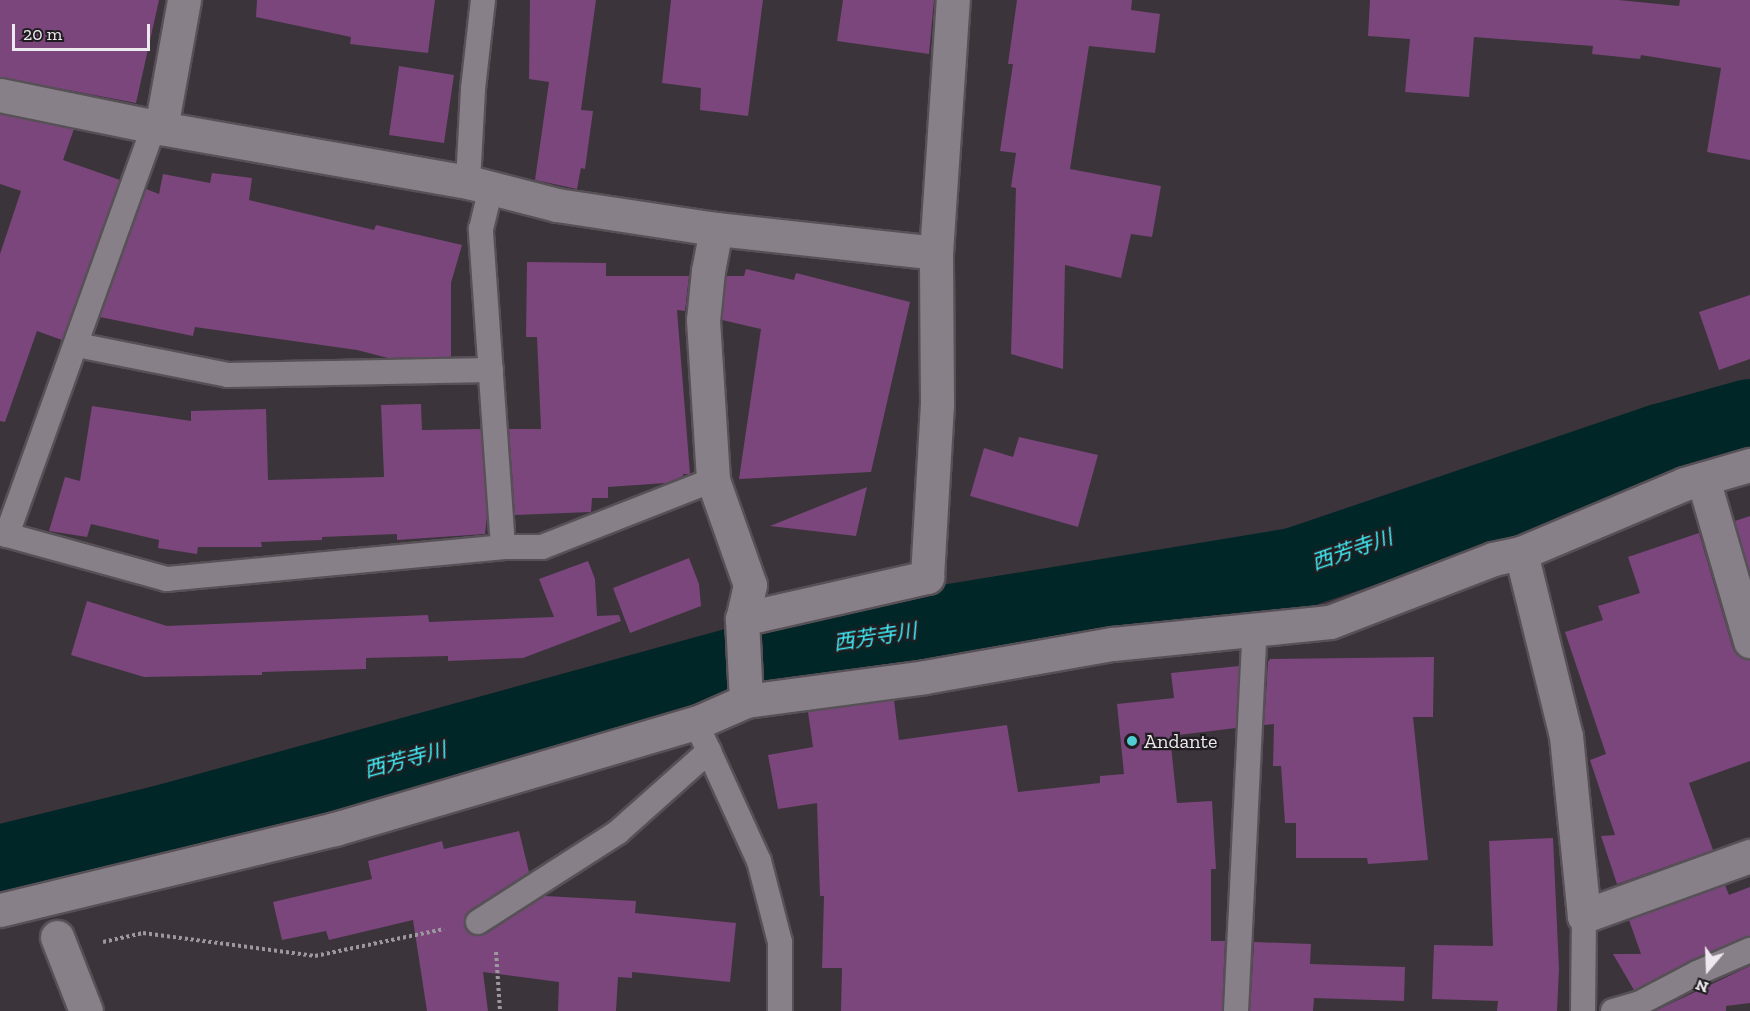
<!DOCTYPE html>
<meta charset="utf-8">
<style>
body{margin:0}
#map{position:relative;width:1750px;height:1011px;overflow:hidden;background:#3b343b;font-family:"Zilla Slab","Noto Sans JP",serif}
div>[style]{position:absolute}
.river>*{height:82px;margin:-41px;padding:0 41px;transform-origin:41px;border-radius:41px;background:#002628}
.building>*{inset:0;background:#7a467b}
.path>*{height:4px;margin-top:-2px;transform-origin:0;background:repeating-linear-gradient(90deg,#9d989d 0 3px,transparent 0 6px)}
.roads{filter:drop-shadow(2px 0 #575157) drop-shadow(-2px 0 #575157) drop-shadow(0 2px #575157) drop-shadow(0 -2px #575157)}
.lane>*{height:24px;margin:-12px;padding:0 12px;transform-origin:12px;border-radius:12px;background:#888088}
.street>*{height:33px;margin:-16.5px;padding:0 16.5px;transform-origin:16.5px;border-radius:16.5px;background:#888088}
.dots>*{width:16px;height:16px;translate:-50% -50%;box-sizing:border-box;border:3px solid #201d20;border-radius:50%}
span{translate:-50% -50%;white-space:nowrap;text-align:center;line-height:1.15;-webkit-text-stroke:4.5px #201d20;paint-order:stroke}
.poi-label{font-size:20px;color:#eee9ee}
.left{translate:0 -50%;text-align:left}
.water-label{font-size:21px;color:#40eaf3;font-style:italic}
.north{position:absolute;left:1678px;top:939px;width:60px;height:60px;-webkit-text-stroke:4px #201d20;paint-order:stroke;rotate:199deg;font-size:16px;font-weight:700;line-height:24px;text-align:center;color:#eee9ee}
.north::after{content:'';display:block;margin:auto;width:21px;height:27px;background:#eee9ee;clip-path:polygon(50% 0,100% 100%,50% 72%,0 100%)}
.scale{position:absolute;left:12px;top:24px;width:138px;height:27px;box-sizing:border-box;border:3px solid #eee9ee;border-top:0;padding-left:8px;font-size:18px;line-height:21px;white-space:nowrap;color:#eee9ee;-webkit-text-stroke:4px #201d20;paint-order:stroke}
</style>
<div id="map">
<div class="river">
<i style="left:0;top:866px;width:172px;rotate:-13.8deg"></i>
<i style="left:167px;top:825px;width:668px;rotate:-15.37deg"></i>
<i style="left:811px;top:648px;width:493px;rotate:-9.3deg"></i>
<i style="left:1297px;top:568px;width:387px;rotate:-18.7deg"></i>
<i style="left:1664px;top:444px;width:89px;rotate:-15.6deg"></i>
</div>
<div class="building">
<i style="clip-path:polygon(0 0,159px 0,136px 103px,0 77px)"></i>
<i style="clip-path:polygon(257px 0,435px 0,428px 53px,350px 44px,351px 37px,256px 17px)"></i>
<i style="clip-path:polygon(530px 0,596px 0,581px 110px,593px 111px,585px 169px,581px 168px,577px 189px,535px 180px,549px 82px,529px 79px)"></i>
<i style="clip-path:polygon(671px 0,763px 0,748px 116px,700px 110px,701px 88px,662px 83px)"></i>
<i style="clip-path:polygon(843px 0,934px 0,929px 54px,837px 41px)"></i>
<i style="clip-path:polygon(1017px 0,1132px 0,1131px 10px,1160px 14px,1155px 53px,1089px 46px,1070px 169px,1161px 186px,1152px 237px,1131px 234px,1121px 278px,1065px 265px,1063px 369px,1011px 354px,1016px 188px,1011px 187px,1016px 153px,1000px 151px,1013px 64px,1008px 64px)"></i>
<i style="clip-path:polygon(1370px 0,1619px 0,1679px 6px,1680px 0,1750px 0,1750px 160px,1707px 152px,1721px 68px,1641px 55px,1640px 59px,1592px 54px,1593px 46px,1474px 37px,1469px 97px,1405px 92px,1410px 39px,1368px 36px)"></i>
<i style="clip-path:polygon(399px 66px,454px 75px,444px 143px,389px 135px)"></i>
<i style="clip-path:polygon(0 114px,74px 129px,63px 160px,120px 180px,62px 340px,37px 331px,5px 422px,0 421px,0 254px,21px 191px,0 184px)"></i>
<i style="clip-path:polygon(212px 173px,252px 178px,249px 200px,374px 230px,376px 225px,462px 245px,451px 283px,451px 357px,388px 358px,357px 350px,195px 327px,193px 336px,100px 317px,146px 189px,159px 194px,163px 174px,210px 183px)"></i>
<i style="clip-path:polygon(527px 262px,606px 263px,606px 276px,689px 276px,685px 311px,677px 310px,690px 474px,683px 474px,683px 476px,666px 483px,608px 487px,608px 498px,592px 498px,591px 512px,515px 515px,509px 429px,541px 429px,537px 337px,526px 337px)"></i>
<i style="clip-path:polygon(746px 269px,794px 280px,796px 273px,910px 302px,871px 472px,739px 479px,761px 329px,722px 320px,726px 276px,744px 276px)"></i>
<i style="clip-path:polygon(1750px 295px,1750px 359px,1719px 370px,1699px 312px)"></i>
<i style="clip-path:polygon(421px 404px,422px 430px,481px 429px,487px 516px,485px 534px,397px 540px,397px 534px,322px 537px,322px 540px,261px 542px,262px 547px,198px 547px,197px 554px,158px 548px,159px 540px,91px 524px,87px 537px,49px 531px,65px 477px,80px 481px,92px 406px,191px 421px,191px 411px,266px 409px,268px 480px,384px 477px,381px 405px)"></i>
<i style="clip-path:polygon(1019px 437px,1098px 455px,1078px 527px,970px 496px,984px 448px,1013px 457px)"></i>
<i style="clip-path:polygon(867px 487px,856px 536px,770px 526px)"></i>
<i style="clip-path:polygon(1750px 516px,1750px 574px,1735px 521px)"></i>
<i style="clip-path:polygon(1699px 533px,1732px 646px,1737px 655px,1750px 659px,1750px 761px,1689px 783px,1713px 850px,1617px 884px,1601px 836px,1615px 835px,1590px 760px,1606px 754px,1565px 632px,1603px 620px,1598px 606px,1640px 593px,1628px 557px)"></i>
<i style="clip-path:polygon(689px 558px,699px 584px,701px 606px,630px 633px,613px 588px)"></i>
<i style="clip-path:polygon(588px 561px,595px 579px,597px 616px,619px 615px,621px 621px,523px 658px,448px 661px,448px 656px,366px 658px,366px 669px,262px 672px,262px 675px,144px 677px,71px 655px,87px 601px,167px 626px,428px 615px,429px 622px,554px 617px,539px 579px)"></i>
<i style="clip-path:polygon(1434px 657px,1433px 717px,1413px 717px,1428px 860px,1368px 864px,1367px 858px,1296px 858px,1296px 823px,1285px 823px,1281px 766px,1273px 766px,1274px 724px,1264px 725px,1268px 662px,1270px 659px)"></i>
<i style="clip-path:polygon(1239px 666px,1236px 728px,1170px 736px,1177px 803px,1212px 801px,1216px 869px,1211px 869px,1211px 941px,1225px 941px,1222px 1011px,841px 1011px,842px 968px,822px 968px,824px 896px,820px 896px,817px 803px,778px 809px,768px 755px,813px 747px,808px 712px,894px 700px,899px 740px,1007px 725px,1018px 792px,1100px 783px,1100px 776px,1124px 774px,1117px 704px,1174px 698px,1171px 673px)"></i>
<i style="clip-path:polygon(519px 831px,529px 872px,470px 910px,464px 922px,471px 934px,486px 934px,545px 896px,636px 901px,635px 913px,736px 923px,730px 982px,632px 972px,632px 978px,618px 977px,616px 1011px,558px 1011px,559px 982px,483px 972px,488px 1011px,427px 1011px,413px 920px,329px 940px,326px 931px,282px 940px,273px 902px,372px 879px,368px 861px,442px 841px,444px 849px)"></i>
<i style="clip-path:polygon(1553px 838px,1559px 969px,1557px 1011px,1497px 1011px,1498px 1001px,1432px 999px,1434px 945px,1493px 946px,1489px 841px)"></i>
<i style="clip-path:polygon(1725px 885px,1729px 895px,1750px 887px,1750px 936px,1691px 960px,1634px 990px,1613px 954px,1641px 954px,1629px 920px)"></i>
<i style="clip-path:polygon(1254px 942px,1311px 944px,1310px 964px,1405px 967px,1404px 1001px,1314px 998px,1313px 1011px,1250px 1011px)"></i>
<i style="clip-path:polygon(1750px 966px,1750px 1003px,1726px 1006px,1726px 1011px,1655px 1011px)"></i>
</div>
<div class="path">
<i style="left:103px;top:942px;width:41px;rotate:-12.7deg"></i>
<i style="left:143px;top:933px;width:174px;rotate:7.6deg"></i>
<i style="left:315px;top:956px;width:132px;rotate:-11.8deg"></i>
<i style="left:496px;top:952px;width:59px;rotate:86.1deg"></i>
</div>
<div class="roads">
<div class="lane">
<i style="left:154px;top:126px;width:435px;rotate:109.8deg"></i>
<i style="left:7px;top:535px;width:166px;rotate:15.4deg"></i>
<i style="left:167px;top:579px;width:338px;rotate:-5.4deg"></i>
<i style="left:503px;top:547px;width:319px;rotate:-94deg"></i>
<i style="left:481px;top:229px;width:42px;rotate:-76.3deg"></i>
<i style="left:468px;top:182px;width:93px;rotate:-86.9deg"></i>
<i style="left:473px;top:89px;width:90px;rotate:-83.6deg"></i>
<i style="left:77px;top:345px;width:154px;rotate:11.2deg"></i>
<i style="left:228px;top:375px;width:263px;rotate:-1.1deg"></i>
<i style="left:503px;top:547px;width:39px"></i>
<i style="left:542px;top:547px;width:184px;rotate:-21.4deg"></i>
<i style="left:696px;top:723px;width:152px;rotate:65.5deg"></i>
<i style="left:759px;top:861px;width:84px;rotate:75.5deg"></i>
<i style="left:780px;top:942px;width:69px;rotate:90deg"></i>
<i style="left:478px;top:922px;width:166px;rotate:-32.7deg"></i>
<i style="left:618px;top:832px;width:122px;rotate:-41.7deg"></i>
<i style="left:1236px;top:1011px;width:382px;rotate:-87.2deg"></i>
<i style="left:1583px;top:1011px;width:95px;rotate:-89.4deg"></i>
<i style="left:1613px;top:1011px;width:26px;rotate:-16deg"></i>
<i style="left:1638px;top:1004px;width:67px;rotate:-27.7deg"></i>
<i style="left:1697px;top:973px;width:58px;rotate:-23.5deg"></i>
</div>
<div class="street">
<i style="left:0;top:95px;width:164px;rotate:11.6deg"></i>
<i style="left:161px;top:128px;width:312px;rotate:10deg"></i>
<i style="left:468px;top:182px;width:92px;rotate:14.5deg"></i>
<i style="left:557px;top:205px;width:161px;rotate:8.6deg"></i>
<i style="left:716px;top:229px;width:43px;rotate:100.8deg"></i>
<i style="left:708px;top:271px;width:49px;rotate:95.8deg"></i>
<i style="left:703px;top:320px;width:160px;rotate:86.4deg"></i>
<i style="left:713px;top:480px;width:111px;rotate:70.6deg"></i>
<i style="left:750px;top:585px;width:35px;rotate:103deg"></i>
<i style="left:742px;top:619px;width:82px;rotate:87.2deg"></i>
<i style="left:161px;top:128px;width:130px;rotate:-79.8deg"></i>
<i style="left:716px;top:229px;width:221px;rotate:6.2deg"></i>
<i style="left:1703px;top:479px;width:169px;rotate:73.8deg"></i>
<i style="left:1521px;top:553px;width:188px;rotate:76.2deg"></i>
<i style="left:1566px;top:736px;width:181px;rotate:84.3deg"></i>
<i style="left:1584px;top:916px;width:177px;rotate:-19.9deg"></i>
<i style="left:742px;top:619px;width:190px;rotate:-12.8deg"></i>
<i style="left:927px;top:577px;width:172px;rotate:-86.7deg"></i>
<i style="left:937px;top:405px;width:152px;rotate:-90.4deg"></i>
<i style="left:936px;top:253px;width:254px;rotate:-86.2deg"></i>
<i style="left:0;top:910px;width:345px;rotate:-13.6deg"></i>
<i style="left:335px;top:829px;width:376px;rotate:-16.4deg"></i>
<i style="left:696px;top:723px;width:55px;rotate:-23.7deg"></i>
<i style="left:746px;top:701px;width:181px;rotate:-7.6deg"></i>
<i style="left:925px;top:677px;width:191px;rotate:-10deg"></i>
<i style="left:1113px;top:644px;width:218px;rotate:-5.8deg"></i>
<i style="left:1330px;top:622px;width:175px;rotate:-21.1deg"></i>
<i style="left:1493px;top:559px;width:29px;rotate:-12deg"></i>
<i style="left:1521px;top:553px;width:177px;rotate:-22.9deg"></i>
<i style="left:1684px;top:484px;width:69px;rotate:-16.1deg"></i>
<i style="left:57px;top:937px;width:79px;rotate:68.6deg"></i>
</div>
</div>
<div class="dots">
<i style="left:1132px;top:741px;background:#51ccd3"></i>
</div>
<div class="poi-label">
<span class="left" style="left:1144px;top:741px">Andante</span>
</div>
<div class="water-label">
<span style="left:1352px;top:550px;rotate:-19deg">西芳寺川</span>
<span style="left:875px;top:637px;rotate:-9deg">西芳寺川</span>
<span style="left:405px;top:760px;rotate:-15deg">西芳寺川</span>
</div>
<div class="north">N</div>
<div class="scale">20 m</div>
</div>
